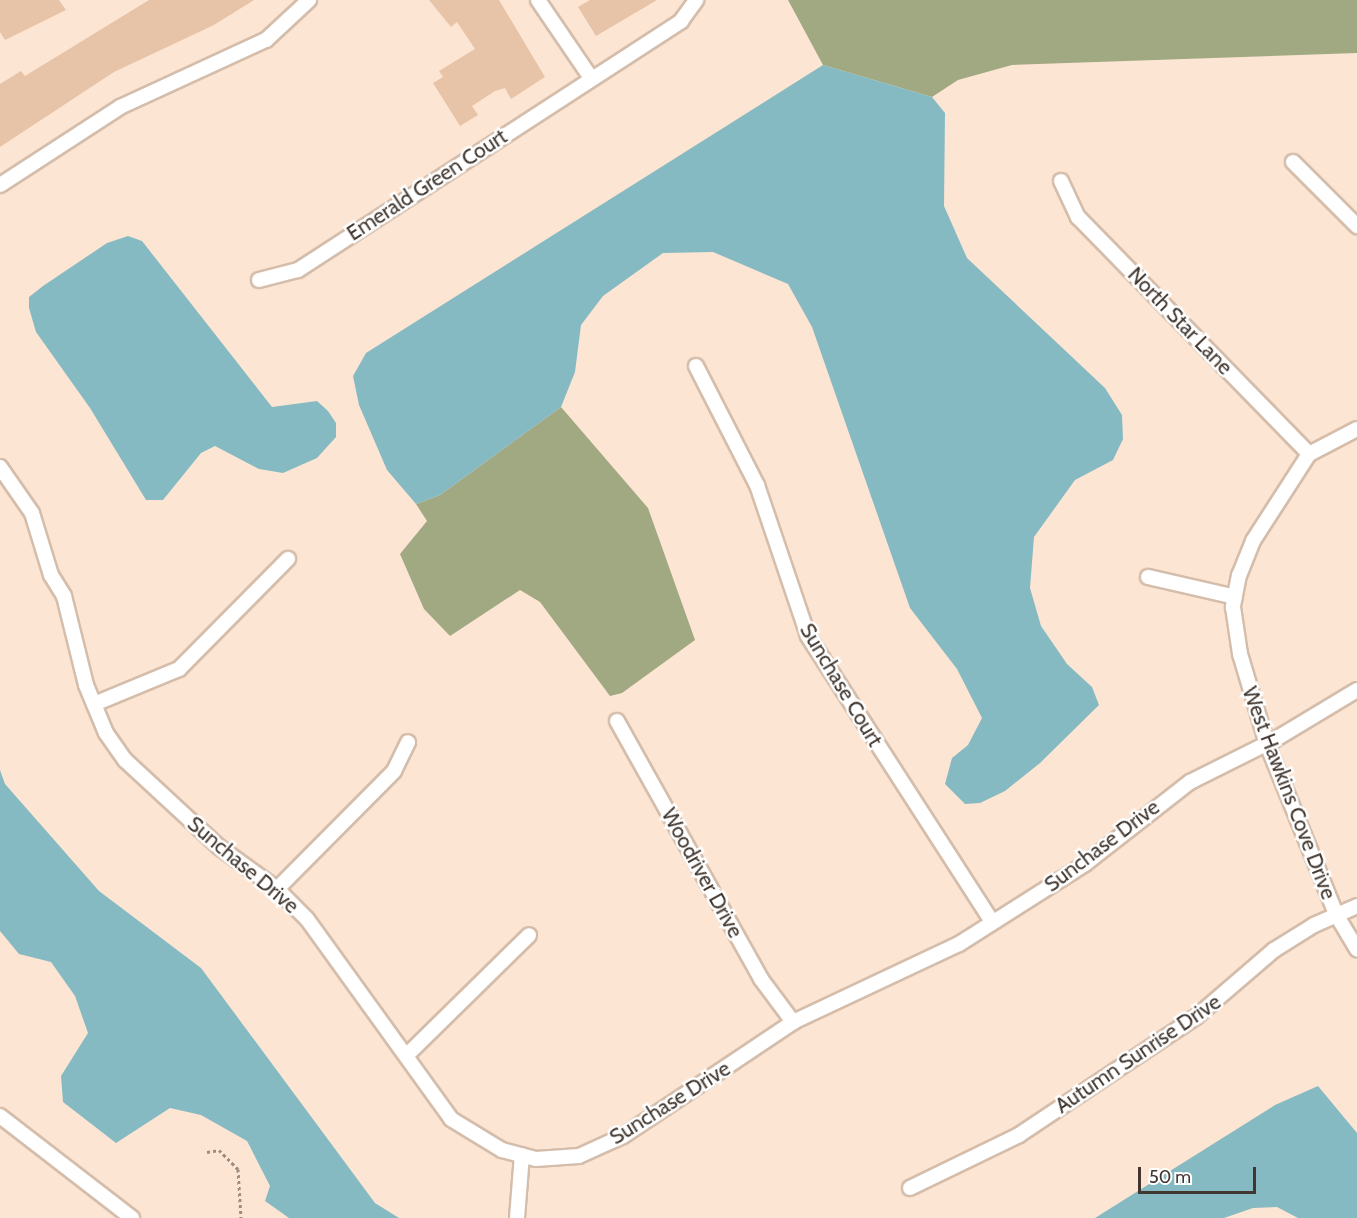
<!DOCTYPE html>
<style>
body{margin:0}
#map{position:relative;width:1357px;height:1218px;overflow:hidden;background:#fde5d3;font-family:Cabin,sans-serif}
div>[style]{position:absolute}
.forest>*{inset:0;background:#a0a982}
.water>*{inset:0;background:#86bac3}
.building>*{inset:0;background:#e7c4a8}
.path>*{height:3px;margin-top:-1.5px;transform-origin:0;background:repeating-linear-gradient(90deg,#9d8c80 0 3px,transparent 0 6px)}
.roads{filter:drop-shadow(2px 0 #d4bdab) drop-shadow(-2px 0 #d4bdab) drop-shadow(0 2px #d4bdab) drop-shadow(0 -2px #d4bdab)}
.street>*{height:14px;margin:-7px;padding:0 7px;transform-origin:7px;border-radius:7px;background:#fff}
span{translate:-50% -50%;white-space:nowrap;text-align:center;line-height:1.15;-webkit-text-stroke:5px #fff;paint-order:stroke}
.street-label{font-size:21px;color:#413730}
.scale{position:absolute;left:1138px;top:1167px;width:118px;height:27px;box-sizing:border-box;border:3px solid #413730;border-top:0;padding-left:8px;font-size:18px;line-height:21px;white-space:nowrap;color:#413730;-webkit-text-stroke:4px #fff;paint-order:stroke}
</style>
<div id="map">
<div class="forest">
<i style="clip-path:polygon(788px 0,1357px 0,1357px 53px,1012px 65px,958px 80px,932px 97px,823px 65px)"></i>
<i style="clip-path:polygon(561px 407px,648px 508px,695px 640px,622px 693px,610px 696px,540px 602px,520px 590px,450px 636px,424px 609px,400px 554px,427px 521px,416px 504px,440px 495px)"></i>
</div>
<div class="water">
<i style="clip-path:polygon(823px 65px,932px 97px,945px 113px,944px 206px,967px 258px,1105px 388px,1122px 415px,1123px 439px,1113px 460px,1075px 480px,1034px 537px,1030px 588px,1041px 626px,1067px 664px,1092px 687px,1099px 705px,1040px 763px,1005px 791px,980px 803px,965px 804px,945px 784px,952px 758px,968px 745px,982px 718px,957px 669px,910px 608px,812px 327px,788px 284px,713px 252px,663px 253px,603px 296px,581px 325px,575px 372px,561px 407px,440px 495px,416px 504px,387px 470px,359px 405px,353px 376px,366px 353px)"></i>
<i style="clip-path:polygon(128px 236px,142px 241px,272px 407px,317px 401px,328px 411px,336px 423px,336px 437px,317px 458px,283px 473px,259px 469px,215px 446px,201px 453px,163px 500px,146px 500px,90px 408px,36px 332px,29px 308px,29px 297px,43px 286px,107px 243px)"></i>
<i style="clip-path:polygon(0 770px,5px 784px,99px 891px,201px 968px,375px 1203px,399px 1218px,289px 1218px,265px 1201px,270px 1186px,247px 1141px,201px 1115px,170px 1108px,116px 1143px,63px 1102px,61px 1076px,88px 1033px,75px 996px,51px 962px,19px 954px,0 931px)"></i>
<i style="clip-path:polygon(1318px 1086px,1357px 1133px,1357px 1218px,1298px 1218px,1277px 1207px,1253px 1208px,1224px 1218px,1095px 1218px,1275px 1105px)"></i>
</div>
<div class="building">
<i style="clip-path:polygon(0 0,59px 0,66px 10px,5px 40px,0 32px)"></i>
<i style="clip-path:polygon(149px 0,254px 0,214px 25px,114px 72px,0 147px,0 84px,21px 71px,25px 76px)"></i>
<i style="clip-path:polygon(429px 0,499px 0,545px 77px,511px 99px,505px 88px,495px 91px,472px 106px,478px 115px,460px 126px,433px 83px,443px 77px,439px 71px,475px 49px,457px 22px,451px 27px)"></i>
<i style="clip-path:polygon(590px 0,657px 0,596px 36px,578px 7px)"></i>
</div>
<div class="path">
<i style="left:207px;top:1152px;width:12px;rotate:-9deg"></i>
<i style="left:219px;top:1150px;width:27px;rotate:45deg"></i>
<i style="left:238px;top:1169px;width:49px;rotate:86.5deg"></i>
</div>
<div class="roads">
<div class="street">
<i style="left:538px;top:0;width:94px;rotate:55.8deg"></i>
<i style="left:1293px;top:162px;width:91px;rotate:45deg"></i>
<i style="left:1061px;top:181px;width:40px;rotate:65deg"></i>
<i style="left:1078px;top:217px;width:331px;rotate:45.7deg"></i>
<i style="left:0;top:185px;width:143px;rotate:-33deg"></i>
<i style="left:120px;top:107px;width:161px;rotate:-24.7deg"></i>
<i style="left:266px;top:40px;width:59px;rotate:-42.9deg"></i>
<i style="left:259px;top:280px;width:40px;rotate:-14.4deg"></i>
<i style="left:298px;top:270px;width:457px;rotate:-33deg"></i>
<i style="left:681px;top:21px;width:26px;rotate:-54deg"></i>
<i style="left:696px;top:366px;width:134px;rotate:62.9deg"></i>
<i style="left:757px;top:485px;width:159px;rotate:71.3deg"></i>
<i style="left:808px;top:636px;width:340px;rotate:57.2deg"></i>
<i style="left:1357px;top:429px;width:54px;rotate:152.5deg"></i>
<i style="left:1309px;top:454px;width:103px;rotate:122.8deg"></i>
<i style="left:1253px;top:541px;width:37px;rotate:112deg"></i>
<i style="left:1239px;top:575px;width:33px;rotate:101deg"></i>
<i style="left:1233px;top:607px;width:48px;rotate:81.5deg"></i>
<i style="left:1240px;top:654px;width:94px;rotate:73.3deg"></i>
<i style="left:1267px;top:744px;width:186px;rotate:67.9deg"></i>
<i style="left:1337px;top:916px;width:39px;rotate:59deg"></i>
<i style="left:0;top:467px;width:56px;rotate:55.2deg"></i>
<i style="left:32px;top:513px;width:65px;rotate:73deg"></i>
<i style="left:51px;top:575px;width:25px;rotate:58deg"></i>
<i style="left:64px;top:596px;width:92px;rotate:76.1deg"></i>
<i style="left:86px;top:685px;width:52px;rotate:67.4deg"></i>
<i style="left:106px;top:733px;width:33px;rotate:55deg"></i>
<i style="left:125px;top:760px;width:128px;rotate:42.8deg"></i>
<i style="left:219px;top:847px;width:72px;rotate:35.9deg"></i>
<i style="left:277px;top:889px;width:42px;rotate:45deg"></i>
<i style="left:307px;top:919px;width:246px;rotate:54.2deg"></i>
<i style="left:451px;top:1119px;width:60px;rotate:31.3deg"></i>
<i style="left:502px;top:1150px;width:35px;rotate:15deg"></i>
<i style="left:536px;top:1159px;width:43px;rotate:-4deg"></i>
<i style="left:579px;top:1156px;width:48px;rotate:-24.4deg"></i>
<i style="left:623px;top:1136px;width:205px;rotate:-33.8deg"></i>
<i style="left:793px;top:1022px;width:183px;rotate:-25.2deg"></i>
<i style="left:959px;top:944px;width:149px;rotate:-32.4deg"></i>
<i style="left:1085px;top:864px;width:133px;rotate:-38deg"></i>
<i style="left:1190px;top:782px;width:94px;rotate:-26.6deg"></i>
<i style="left:1274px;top:740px;width:97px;rotate:-31.1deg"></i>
<i style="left:1148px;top:577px;width:89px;rotate:12.9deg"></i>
<i style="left:94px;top:704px;width:92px;rotate:-22.4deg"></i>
<i style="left:179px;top:669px;width:155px;rotate:-45.3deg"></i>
<i style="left:617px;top:721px;width:295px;rotate:60.8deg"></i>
<i style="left:761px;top:979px;width:54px;rotate:53.3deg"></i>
<i style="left:277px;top:889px;width:166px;rotate:-45.2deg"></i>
<i style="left:394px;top:771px;width:32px;rotate:-64deg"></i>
<i style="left:407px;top:1055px;width:171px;rotate:-44.5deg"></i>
<i style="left:0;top:1116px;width:167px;rotate:37.7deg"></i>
<i style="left:910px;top:1188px;width:121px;rotate:-25.9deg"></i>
<i style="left:1019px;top:1135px;width:213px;rotate:-33.7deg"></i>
<i style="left:1196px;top:1017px;width:103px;rotate:-40.7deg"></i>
<i style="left:1274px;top:950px;width:47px;rotate:-32deg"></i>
<i style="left:1314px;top:925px;width:47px;rotate:-23.8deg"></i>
<i style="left:517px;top:1218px;width:63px;rotate:-85.5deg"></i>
</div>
</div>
<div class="street-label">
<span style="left:427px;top:185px;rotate:-33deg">Emerald Green Court</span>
<span style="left:1180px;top:321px;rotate:46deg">North Star Lane</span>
<span style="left:841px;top:685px;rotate:59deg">Sunchase Court</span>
<span style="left:1289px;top:793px;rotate:69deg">West Hawkins Cove Drive</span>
<span style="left:1102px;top:846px;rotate:-37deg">Sunchase Drive</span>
<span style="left:243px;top:865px;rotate:40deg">Sunchase Drive</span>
<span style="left:702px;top:873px;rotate:61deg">Woodriver Drive</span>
<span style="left:1138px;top:1054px;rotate:-34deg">Autumn Sunrise Drive</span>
<span style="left:670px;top:1103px;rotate:-32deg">Sunchase Drive</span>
</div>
<div class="scale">50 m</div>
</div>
